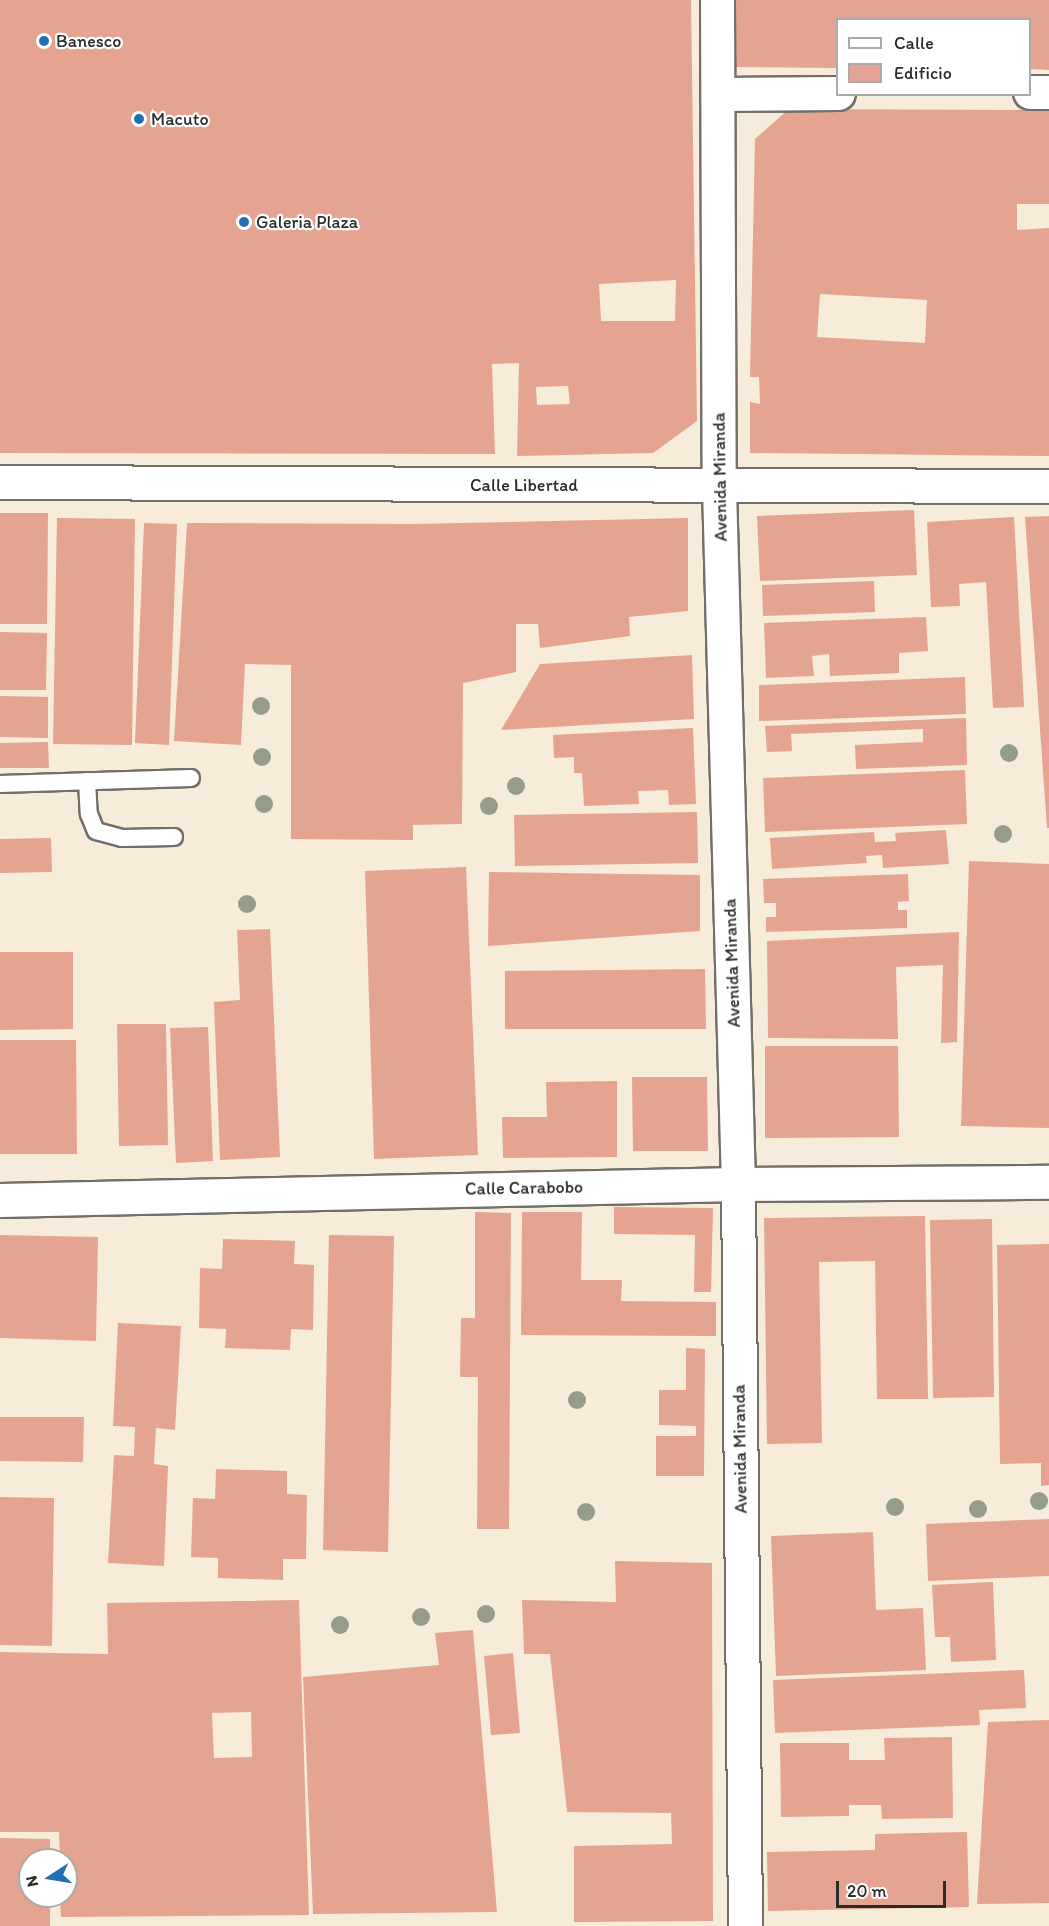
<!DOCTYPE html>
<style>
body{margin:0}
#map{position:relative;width:1049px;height:1926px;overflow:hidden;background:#f6ecd9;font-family:Itim,sans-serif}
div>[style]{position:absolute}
.building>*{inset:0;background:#e4a491}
.roads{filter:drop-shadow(2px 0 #726f68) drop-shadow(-2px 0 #726f68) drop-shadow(0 2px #726f68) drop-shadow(0 -2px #726f68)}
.service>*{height:16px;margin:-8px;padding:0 8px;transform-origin:8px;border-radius:8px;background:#fff}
.minor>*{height:33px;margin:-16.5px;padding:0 16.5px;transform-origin:16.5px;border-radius:16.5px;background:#fff}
.trees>*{width:18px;height:18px;margin:-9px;border-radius:50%;background:#959d8a}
.dots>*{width:16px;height:16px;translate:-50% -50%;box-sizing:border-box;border:3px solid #fff;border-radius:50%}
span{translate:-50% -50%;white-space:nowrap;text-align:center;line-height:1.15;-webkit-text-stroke:4.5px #fff;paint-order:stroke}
.poi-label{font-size:18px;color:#2b2b2b}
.left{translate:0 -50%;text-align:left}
.street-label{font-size:18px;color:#2b2b2b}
.legend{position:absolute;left:836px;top:18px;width:195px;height:78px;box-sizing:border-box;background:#fff;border:2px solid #aaa;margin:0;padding:8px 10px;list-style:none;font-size:18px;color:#2b2b2b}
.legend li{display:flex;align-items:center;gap:12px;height:30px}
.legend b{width:30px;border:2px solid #aaa}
.north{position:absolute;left:18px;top:1848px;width:60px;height:60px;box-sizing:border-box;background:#fff;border:2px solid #aaa;border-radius:50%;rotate:258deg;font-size:16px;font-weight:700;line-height:24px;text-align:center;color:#2b2b2b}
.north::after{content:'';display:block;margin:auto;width:21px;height:27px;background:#1f6fb2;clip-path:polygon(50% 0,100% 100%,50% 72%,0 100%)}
.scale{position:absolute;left:836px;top:1881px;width:110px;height:27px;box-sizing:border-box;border:3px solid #2b2b2b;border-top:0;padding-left:8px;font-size:18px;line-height:21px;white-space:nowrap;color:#2b2b2b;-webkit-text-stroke:4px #fff;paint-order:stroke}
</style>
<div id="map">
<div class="building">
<i style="clip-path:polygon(evenodd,0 0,691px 0,697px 421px,653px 453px,517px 456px,519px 363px,492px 364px,495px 454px,0 453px,0 0,676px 280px,675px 321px,601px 321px,599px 284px,676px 280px,0 0,568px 386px,570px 404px,537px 405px,536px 387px,568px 386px)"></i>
<i style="clip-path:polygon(735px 0,1049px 0,1049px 70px,1030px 69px,1030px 20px,838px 20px,838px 68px,736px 67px)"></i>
<i style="clip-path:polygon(evenodd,789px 109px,1049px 110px,1049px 204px,1017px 204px,1017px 230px,1049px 228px,1049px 456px,750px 453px,750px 402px,760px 404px,759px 377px,750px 377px,755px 139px,789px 109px,820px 294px,927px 300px,925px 343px,817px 337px,820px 294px)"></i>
<i style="clip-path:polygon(914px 510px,917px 575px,760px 581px,757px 516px)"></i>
<i style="clip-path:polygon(0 513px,48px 513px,47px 624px,0 624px)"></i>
<i style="clip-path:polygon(1049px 516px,1049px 828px,1047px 828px,1025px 517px)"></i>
<i style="clip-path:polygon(1014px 517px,1024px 707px,993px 708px,986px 582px,959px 584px,960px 606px,931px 607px,927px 522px)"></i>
<i style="clip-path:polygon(57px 518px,135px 519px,132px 745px,53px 744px)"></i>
<i style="clip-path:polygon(688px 518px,688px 611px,629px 617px,630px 636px,540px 648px,538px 624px,516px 624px,516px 672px,463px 683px,462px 824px,413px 825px,413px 840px,291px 839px,291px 665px,245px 664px,241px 745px,174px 741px,187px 523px,415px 524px)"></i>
<i style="clip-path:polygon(144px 523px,177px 524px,169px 745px,135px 743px)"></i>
<i style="clip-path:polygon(874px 581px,875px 612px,763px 616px,762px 585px)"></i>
<i style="clip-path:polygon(926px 617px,928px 651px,899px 653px,899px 673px,830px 676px,829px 654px,812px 656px,814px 676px,766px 678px,764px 623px)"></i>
<i style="clip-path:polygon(0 632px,47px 633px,46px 690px,0 690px)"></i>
<i style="clip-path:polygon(692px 655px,694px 719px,501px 730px,540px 664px)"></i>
<i style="clip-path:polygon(965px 677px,966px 714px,759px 721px,759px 685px)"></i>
<i style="clip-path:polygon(0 696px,48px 697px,48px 738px,0 737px)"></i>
<i style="clip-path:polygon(966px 718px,967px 765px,856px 769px,855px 745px,923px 742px,923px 729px,791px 734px,792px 751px,767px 752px,765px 726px)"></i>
<i style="clip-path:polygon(693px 728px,696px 804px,669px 805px,668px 790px,638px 791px,639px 804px,584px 806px,582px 773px,574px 773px,574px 757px,554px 758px,553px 735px)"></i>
<i style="clip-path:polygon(48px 742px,49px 768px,0 768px,0 743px)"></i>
<i style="clip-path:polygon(965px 770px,967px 824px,765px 832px,763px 778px)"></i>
<i style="clip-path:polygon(697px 812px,698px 863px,515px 866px,514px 815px)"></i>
<i style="clip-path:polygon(946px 830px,949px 864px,883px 868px,882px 855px,866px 856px,867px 863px,772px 869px,770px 838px,874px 832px,875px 842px,896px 841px,895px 833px)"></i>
<i style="clip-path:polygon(51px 838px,52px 872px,0 873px,0 839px)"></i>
<i style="clip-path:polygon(969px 861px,1049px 864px,1049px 1128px,961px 1126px)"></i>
<i style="clip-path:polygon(466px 867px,478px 1155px,374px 1159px,365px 871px)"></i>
<i style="clip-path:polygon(489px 872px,700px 875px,700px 931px,488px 946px)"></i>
<i style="clip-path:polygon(908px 874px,909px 901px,898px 902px,898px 910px,907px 910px,907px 928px,766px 932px,766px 917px,776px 917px,776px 903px,764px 903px,763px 879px)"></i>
<i style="clip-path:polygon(270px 929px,280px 1157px,220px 1160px,214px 1002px,240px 1000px,237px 930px)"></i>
<i style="clip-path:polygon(959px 932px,957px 1042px,941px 1043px,943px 965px,896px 967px,898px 1039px,768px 1038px,767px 941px)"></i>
<i style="clip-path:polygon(0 952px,73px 952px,73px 1029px,0 1030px)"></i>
<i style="clip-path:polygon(705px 969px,706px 1029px,505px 1029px,505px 971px)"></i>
<i style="clip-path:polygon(117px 1024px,166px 1024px,168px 1145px,119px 1146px)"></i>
<i style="clip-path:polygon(208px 1027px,213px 1161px,176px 1163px,170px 1028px)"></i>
<i style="clip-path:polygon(0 1040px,76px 1040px,77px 1154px,0 1154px)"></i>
<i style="clip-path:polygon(765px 1046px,898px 1046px,899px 1137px,765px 1138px)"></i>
<i style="clip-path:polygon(632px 1077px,707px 1077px,708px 1151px,633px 1151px)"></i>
<i style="clip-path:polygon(617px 1081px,617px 1157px,503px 1158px,502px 1117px,547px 1117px,546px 1082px)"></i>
<i style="clip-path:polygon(614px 1207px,713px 1208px,711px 1292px,694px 1292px,695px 1235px,614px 1234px)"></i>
<i style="clip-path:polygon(475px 1212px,511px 1213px,509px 1529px,477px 1529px,478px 1377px,460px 1377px,461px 1318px,475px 1318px)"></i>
<i style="clip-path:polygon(522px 1212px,582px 1212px,581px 1280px,622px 1280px,621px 1301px,716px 1302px,716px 1336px,521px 1335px)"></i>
<i style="clip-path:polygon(925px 1216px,928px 1399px,877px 1399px,875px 1261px,819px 1262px,822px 1443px,767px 1444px,764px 1218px)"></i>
<i style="clip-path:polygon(992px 1219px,994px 1397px,933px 1398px,930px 1220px)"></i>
<i style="clip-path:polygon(0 1235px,98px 1237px,96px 1341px,0 1338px)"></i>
<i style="clip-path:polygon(329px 1235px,394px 1236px,388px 1552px,323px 1550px)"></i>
<i style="clip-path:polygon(223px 1239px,295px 1241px,294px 1264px,314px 1265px,313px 1330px,291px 1329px,290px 1350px,225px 1348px,226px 1329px,199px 1328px,200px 1268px,222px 1269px)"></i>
<i style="clip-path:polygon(1049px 1244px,1049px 1485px,1041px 1486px,1041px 1463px,1000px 1464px,997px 1245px)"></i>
<i style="clip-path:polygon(118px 1323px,181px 1326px,175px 1430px,156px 1428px,154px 1464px,168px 1466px,164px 1566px,108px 1563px,114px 1455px,134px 1456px,135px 1427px,113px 1426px)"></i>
<i style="clip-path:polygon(686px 1348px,705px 1349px,704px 1476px,656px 1476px,656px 1436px,696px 1436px,696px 1426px,659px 1425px,659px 1390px,686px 1390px)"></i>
<i style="clip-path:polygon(0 1417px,84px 1417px,83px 1462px,0 1461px)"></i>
<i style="clip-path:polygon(216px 1469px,287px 1471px,287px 1494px,307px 1495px,306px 1559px,283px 1559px,283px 1580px,218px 1578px,218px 1558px,191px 1557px,193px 1498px,215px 1499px)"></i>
<i style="clip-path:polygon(0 1497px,54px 1498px,52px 1646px,0 1645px)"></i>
<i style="clip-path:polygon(1049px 1519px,1049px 1576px,928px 1581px,926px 1524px)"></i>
<i style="clip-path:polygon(873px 1532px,876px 1610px,923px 1608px,926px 1670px,776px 1676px,771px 1536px)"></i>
<i style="clip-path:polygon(615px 1561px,712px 1563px,713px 1921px,574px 1922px,574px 1846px,672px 1844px,671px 1813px,567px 1812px,550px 1654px,524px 1654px,522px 1600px,616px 1602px)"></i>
<i style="clip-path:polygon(993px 1582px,996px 1660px,951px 1662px,950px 1637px,935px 1637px,932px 1585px)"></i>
<i style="clip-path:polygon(evenodd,299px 1600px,309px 1915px,61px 1917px,60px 1896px,66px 1896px,66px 1860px,60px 1860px,59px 1832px,0 1832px,0 1652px,108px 1654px,107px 1603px,299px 1600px,251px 1712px,252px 1757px,214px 1758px,212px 1713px,251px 1712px)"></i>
<i style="clip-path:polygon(473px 1630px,497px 1912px,313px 1914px,303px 1677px,439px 1665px,435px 1633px)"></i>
<i style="clip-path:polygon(513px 1653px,520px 1733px,491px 1735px,484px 1656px)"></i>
<i style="clip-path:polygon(1024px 1670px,1026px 1708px,979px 1710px,980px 1725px,775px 1733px,773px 1680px)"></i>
<i style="clip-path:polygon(1049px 1720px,1049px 1903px,977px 1904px,988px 1722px)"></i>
<i style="clip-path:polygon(952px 1737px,953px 1818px,882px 1819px,881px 1805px,849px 1805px,849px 1816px,781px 1817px,780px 1743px,849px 1743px,849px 1760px,885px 1760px,884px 1738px)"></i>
<i style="clip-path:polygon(967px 1832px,969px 1907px,768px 1911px,767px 1852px,875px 1850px,875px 1834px)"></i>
<i style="clip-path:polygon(0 1838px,50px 1839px,50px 1860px,30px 1860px,30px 1896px,50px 1896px,50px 1926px,0 1926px)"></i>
</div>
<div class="roads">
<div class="service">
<i style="left:87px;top:781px;width:33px;rotate:87deg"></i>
<i style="left:89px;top:814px;width:18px;rotate:68deg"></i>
<i style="left:96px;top:831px;width:27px;rotate:15deg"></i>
<i style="left:122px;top:838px;width:52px;rotate:-1.1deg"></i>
<i style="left:0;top:784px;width:191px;rotate:-1.8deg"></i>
</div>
<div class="minor">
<i style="left:717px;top:0;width:487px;rotate:89.8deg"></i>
<i style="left:719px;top:487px;width:697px;rotate:88.44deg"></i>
<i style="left:738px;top:1184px;width:742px;rotate:89.46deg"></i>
<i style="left:1030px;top:92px;width:19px"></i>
<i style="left:719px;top:94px;width:119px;rotate:-0.5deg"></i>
<i style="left:0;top:482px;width:1049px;rotate:0.22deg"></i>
<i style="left:0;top:1200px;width:738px;rotate:-1.24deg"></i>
<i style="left:738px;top:1184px;width:311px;rotate:-0.4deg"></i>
</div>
</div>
<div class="trees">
<i style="left:261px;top:706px"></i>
<i style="left:1009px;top:753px"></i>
<i style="left:262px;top:757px"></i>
<i style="left:516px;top:786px"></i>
<i style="left:264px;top:804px"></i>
<i style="left:489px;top:806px"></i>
<i style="left:1003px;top:834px"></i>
<i style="left:247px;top:904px"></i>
<i style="left:577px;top:1400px"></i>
<i style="left:1039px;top:1501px"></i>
<i style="left:895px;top:1507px"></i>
<i style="left:978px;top:1509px"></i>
<i style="left:586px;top:1512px"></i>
<i style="left:486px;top:1614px"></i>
<i style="left:421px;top:1617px"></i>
<i style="left:340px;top:1625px"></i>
</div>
<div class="dots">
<i style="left:44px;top:41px;background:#1f6fb2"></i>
<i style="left:139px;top:119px;background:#1f6fb2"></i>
<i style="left:244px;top:222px;background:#1f6fb2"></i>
</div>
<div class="poi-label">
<span class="left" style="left:56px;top:41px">Banesco</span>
<span class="left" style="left:151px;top:119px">Macuto</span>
<span class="left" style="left:256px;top:222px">Galeria Plaza</span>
</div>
<div class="street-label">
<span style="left:720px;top:477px;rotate:-91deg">Avenida Miranda</span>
<span style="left:524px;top:485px">Calle Libertad</span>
<span style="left:732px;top:963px;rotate:-92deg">Avenida Miranda</span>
<span style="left:524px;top:1188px;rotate:-1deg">Calle Carabobo</span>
<span style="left:740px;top:1449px;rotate:-91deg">Avenida Miranda</span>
</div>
<ul class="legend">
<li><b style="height:8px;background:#fff"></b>Calle</li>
<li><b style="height:16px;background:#e4a491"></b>Edificio</li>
</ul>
<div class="north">N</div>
<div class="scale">20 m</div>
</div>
